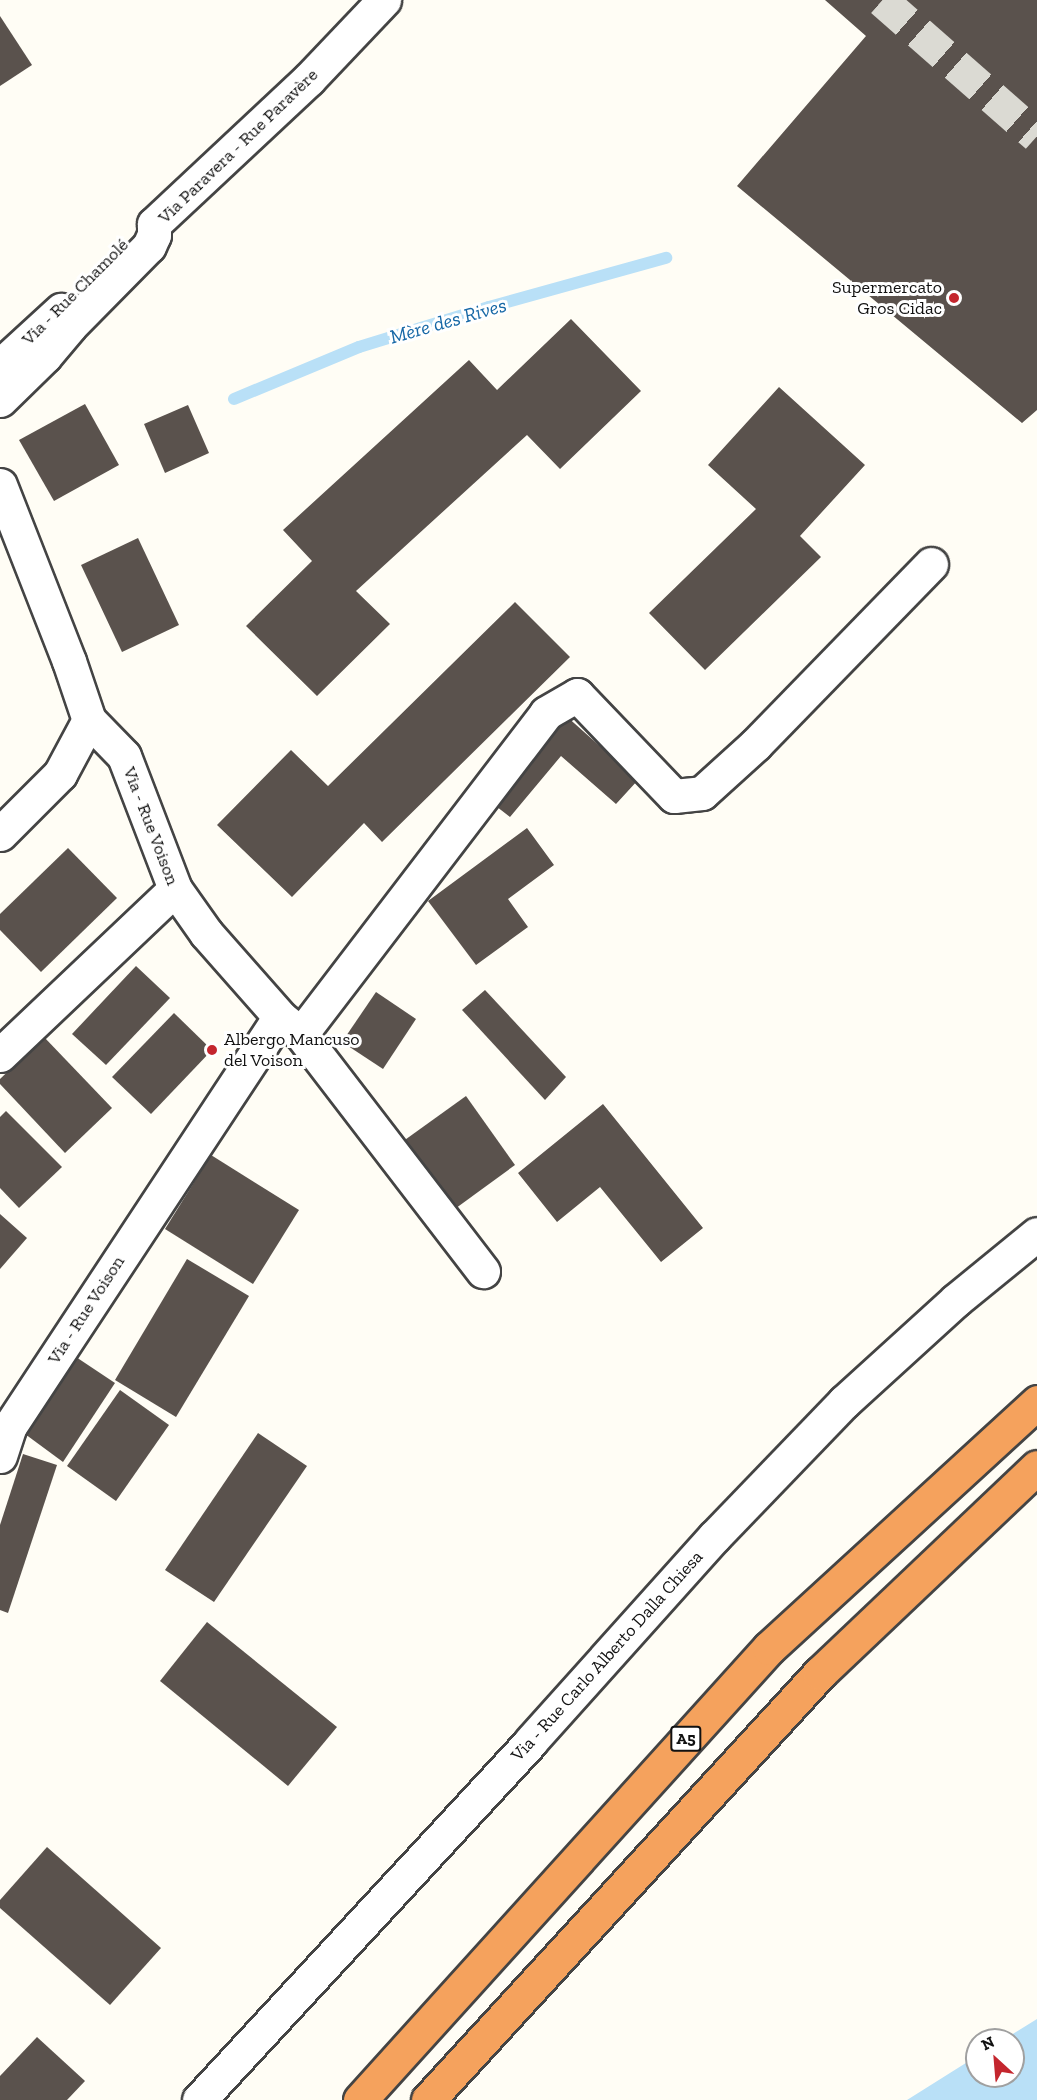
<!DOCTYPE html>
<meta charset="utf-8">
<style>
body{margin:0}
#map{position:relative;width:1037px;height:2100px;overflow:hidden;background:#fffdf5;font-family:"Zilla Slab",serif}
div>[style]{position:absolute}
.water>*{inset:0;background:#b9e0f7}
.stream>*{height:12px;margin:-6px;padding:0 6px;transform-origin:6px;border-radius:6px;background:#b9e0f7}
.building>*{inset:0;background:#5a524d}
.minor-tunnel>*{height:33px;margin-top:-16.5px;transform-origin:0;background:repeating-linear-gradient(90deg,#dbdad3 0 33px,transparent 0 49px)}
.roads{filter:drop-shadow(2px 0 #444) drop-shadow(-2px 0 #444) drop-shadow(0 2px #444) drop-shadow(0 -2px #444)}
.minor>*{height:33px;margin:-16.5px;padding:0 16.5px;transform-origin:16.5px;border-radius:16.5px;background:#fff}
.highway>*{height:33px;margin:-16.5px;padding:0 16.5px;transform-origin:16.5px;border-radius:16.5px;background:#f5a25d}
.dots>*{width:16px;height:16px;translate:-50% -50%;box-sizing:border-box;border:3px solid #fff;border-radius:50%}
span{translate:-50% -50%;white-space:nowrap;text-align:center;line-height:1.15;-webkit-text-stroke:6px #fff;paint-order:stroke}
.shield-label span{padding:2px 4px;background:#fff;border:2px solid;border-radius:4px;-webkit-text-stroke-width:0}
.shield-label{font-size:16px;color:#111;font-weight:700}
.street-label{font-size:18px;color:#111}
.poi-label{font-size:18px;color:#111}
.right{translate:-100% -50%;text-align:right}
.left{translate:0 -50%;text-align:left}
.water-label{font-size:20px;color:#1768a6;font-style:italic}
.north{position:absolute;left:965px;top:2028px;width:60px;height:60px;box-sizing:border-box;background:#fff;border:2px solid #a0a0a0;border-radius:50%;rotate:334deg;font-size:16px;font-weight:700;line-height:24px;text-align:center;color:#111}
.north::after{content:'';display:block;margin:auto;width:21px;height:27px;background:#c4262e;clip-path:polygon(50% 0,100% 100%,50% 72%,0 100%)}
</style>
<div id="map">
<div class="water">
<i style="clip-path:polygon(1037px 2019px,1037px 2100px,907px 2100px,977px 2056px,977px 2076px,1013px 2076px,1013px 2040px,1003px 2040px)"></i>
</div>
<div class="stream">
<i style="left:234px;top:399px;width:135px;rotate:-22.6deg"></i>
<i style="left:359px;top:347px;width:136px;rotate:-17.1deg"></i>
<i style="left:489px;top:307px;width:184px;rotate:-15.5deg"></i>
</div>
<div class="building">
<i style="clip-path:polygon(825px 0,1037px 0,1037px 410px,1022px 423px,737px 186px,866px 36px)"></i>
<i style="clip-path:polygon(0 16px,32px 65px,0 86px)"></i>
<i style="clip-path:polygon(571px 319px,641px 391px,560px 469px,527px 435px,356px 591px,390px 624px,317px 696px,246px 626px,312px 561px,283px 530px,469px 360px,497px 390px)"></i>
<i style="clip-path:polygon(779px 387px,865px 465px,800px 536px,821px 557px,705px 670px,649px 613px,756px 509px,708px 465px)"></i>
<i style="clip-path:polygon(85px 404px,119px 465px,54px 501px,19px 440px)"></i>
<i style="clip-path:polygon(188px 405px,209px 453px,165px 473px,144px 424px)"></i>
<i style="clip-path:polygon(138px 538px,179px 625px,122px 652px,81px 565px)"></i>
<i style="clip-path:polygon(515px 602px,570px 657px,382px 842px,364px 823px,292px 897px,217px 825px,291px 750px,328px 786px)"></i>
<i style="clip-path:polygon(565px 715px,638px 780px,616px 804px,561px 756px,510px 817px,492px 803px)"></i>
<i style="clip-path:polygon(527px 828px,554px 865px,508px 899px,528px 927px,476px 965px,428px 901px)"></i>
<i style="clip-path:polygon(68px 848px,117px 898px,41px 972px,0 930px,0 914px)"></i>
<i style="clip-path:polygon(136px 966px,170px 998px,106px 1065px,72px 1034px)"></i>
<i style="clip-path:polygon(485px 990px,566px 1077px,545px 1100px,462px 1010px)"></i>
<i style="clip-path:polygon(376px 992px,416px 1019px,383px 1069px,342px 1042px)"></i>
<i style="clip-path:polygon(174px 1013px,212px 1050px,151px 1114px,112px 1077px)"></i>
<i style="clip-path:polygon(44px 1037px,112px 1108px,65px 1153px,0 1084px,0 1079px)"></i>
<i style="clip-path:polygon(466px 1096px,515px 1165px,452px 1211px,402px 1142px)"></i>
<i style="clip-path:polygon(603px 1104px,703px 1228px,661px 1262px,600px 1187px,557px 1222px,518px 1173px)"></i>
<i style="clip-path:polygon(6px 1111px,62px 1167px,19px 1208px,0 1188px,0 1117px)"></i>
<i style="clip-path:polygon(211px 1155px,299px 1210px,253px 1284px,165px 1229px)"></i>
<i style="clip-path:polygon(0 1214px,27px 1238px,0 1269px)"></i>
<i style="clip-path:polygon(187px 1259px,249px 1296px,176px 1417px,115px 1380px)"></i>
<i style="clip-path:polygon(76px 1357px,115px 1383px,63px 1462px,25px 1434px)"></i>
<i style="clip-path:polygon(120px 1390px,169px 1425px,116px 1501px,67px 1466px)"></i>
<i style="clip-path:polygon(258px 1433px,307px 1466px,214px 1602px,165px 1570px)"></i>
<i style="clip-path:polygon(23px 1454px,57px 1465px,8px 1613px,0 1610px,0 1525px)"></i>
<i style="clip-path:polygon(207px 1622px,337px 1727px,288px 1786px,160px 1681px)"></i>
<i style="clip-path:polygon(47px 1847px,161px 1948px,110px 2005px,0 1908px,0 1900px)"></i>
<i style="clip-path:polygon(37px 2037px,85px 2081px,67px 2100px,0 2100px,0 2076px)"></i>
</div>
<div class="minor-tunnel">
<i style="left:882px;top:0;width:206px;rotate:41.3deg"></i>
</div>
<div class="roads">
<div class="minor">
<i style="left:0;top:366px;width:83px;rotate:-42.6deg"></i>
<i style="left:0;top:400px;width:63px;rotate:-44.4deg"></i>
<i style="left:45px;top:356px;width:39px;rotate:-50deg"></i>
<i style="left:70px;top:326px;width:112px;rotate:-45.4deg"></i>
<i style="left:149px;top:246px;width:12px;rotate:-66deg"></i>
<i style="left:154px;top:235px;width:11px;rotate:-90deg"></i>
<i style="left:154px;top:224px;width:212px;rotate:-43.1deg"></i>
<i style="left:309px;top:79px;width:109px;rotate:-46.5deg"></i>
<i style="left:0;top:485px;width:189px;rotate:68.6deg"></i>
<i style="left:69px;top:661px;width:62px;rotate:71.3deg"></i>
<i style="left:89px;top:720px;width:50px;rotate:45.8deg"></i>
<i style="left:124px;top:756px;width:142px;rotate:69deg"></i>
<i style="left:175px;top:889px;width:54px;rotate:54.8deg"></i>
<i style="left:206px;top:933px;width:112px;rotate:48.6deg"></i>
<i style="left:280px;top:1017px;width:27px;rotate:39deg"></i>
<i style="left:301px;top:1034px;width:299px;rotate:52.5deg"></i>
<i style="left:0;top:834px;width:85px;rotate:-45deg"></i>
<i style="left:60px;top:774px;width:61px;rotate:-61.8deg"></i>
<i style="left:301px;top:1034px;width:404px;rotate:-52.6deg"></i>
<i style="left:546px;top:713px;width:36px;rotate:-30deg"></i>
<i style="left:577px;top:695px;width:140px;rotate:46.2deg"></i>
<i style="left:674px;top:796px;width:28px;rotate:-6deg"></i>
<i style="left:702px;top:793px;width:73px;rotate:-42.2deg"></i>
<i style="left:756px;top:744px;width:251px;rotate:-45.8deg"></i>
<i style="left:0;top:1055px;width:241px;rotate:-43.5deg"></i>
<i style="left:0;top:1456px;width:32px;rotate:-72deg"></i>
<i style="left:10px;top:1426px;width:490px;rotate:-56.6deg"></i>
<i style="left:199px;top:2100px;width:488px;rotate:-47.2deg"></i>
<i style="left:530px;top:1742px;width:277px;rotate:-48.1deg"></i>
<i style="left:715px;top:1536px;width:186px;rotate:-46.1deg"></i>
<i style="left:844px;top:1402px;width:151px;rotate:-42.3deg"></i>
<i style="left:956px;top:1300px;width:104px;rotate:-39.2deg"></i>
</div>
<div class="highway">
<i style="left:360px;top:2100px;width:610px;rotate:-47.86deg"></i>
<i style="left:769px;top:1648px;width:364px;rotate:-42.5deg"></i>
<i style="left:428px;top:2100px;width:580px;rotate:-47.45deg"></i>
<i style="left:820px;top:1673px;width:299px;rotate:-43.5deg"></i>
</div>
</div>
<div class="dots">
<i style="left:954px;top:298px;background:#c4262e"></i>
<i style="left:212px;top:1050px;background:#c4262e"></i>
</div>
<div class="shield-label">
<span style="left:686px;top:1739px">A5</span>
</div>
<div class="street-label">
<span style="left:238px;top:146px;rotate:-44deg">Via Paravera - Rue Paravère</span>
<span style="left:75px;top:292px;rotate:-45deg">Via - Rue Chamolé</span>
<span style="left:151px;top:826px;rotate:69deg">Via - Rue Voison</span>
<span style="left:86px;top:1310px;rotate:-57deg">Via - Rue Voison</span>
<span style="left:607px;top:1656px;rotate:-48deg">Via - Rue Carlo Alberto Dalla Chiesa</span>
</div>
<div class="poi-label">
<span class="right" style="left:942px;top:298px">Supermercato<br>Gros Cidac</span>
<span class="left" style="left:224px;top:1050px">Albergo Mancuso<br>del Voison</span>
</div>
<div class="water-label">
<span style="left:448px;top:321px;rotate:-16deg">Mère des Rives</span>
</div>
<div class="north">N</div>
</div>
